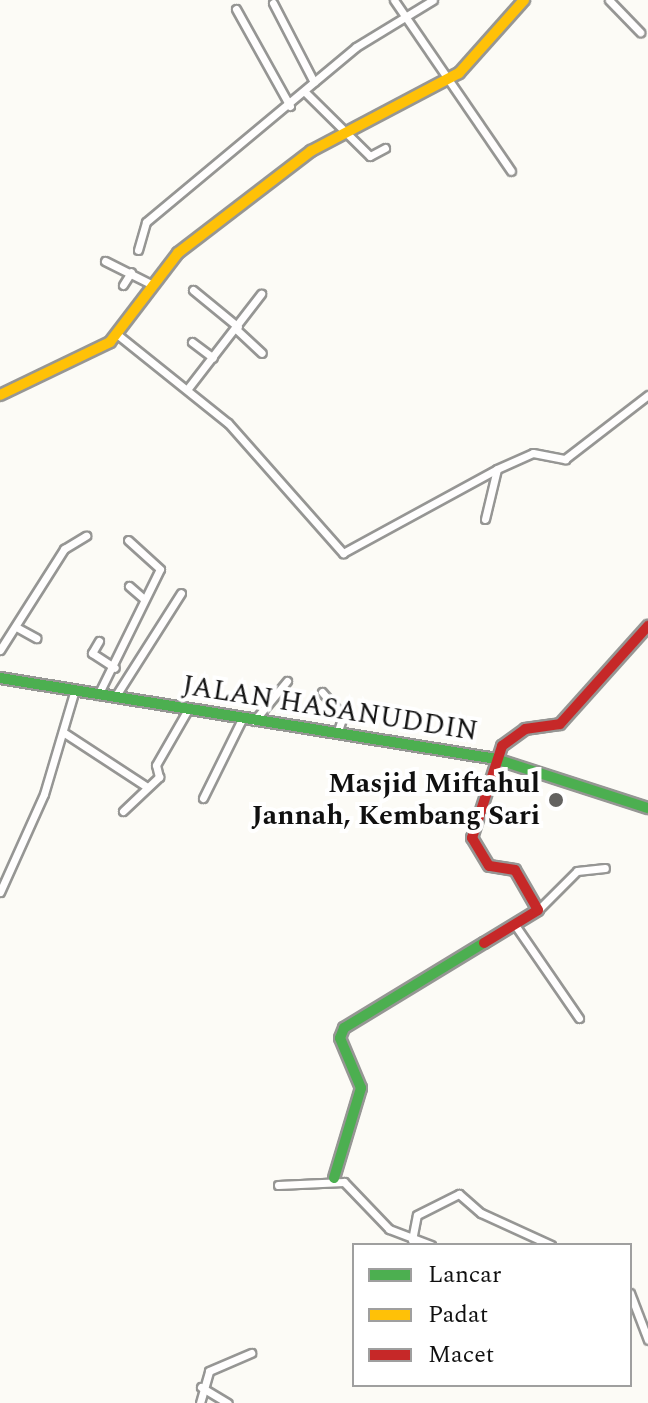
<!DOCTYPE html>
<style>
body{margin:0}
#map{position:relative;width:648px;height:1403px;overflow:hidden;background:#fcfbf6;font-family:Spectral,serif}
div>[style]{position:absolute}
.roads{filter:drop-shadow(2px 0 #969694) drop-shadow(-2px 0 #969694) drop-shadow(0 2px #969694) drop-shadow(0 -2px #969694)}
.street>*{height:7px;margin:-3.5px;padding:0 3.5px;transform-origin:3.5px;border-radius:3.5px;background:#fffefe}
.fast>*{height:10px;margin:-5px;padding:0 5px;transform-origin:5px;border-radius:5px;background:#4caf50}
.slow>*{height:10px;margin:-5px;padding:0 5px;transform-origin:5px;border-radius:5px;background:#ffc107}
.jam>*{height:10px;margin:-5px;padding:0 5px;transform-origin:5px;border-radius:5px;background:#c62828}
.dots>*{width:22px;height:22px;translate:-50% -50%;box-sizing:border-box;border:4px solid #fff;border-radius:50%}
span{translate:-50% -50%;white-space:nowrap;text-align:center;line-height:1.15;-webkit-text-stroke:8px #fff;paint-order:stroke}
.street-label{font-size:28px;color:#101010}
.poi-label{font-size:28px;color:#101010;font-weight:700}
.right{translate:-100% -50%;text-align:right}
.legend{position:absolute;left:352px;top:1243px;width:280px;height:144px;box-sizing:border-box;background:#fff;border:2px solid #9f9f9f;margin:0;padding:10px 14px;list-style:none;font-size:24px;color:#101010}
.legend li{display:flex;align-items:center;gap:16px;height:40px}
.legend b{width:40px;border:2px solid #9f9f9f}
</style>
<div id="map">
<div class="roads">
<div class="street">
<i style="left:394px;top:0;width:207px;rotate:55.6deg"></i>
<i style="left:609px;top:0;width:45px;rotate:45.9deg"></i>
<i style="left:273px;top:3px;width:89px;rotate:62.6deg"></i>
<i style="left:236px;top:9px;width:111px;rotate:60.9deg"></i>
<i style="left:305px;top:92px;width:91px;rotate:44.6deg"></i>
<i style="left:370px;top:156px;width:17px;rotate:-28deg"></i>
<i style="left:138px;top:250px;width:29px;rotate:-74deg"></i>
<i style="left:146px;top:222px;width:273px;rotate:-39.8deg"></i>
<i style="left:356px;top:47px;width:90px;rotate:-31.4deg"></i>
<i style="left:105px;top:261px;width:51px;rotate:26.6deg"></i>
<i style="left:123px;top:285px;width:15px;rotate:-58deg"></i>
<i style="left:193px;top:290px;width:58px;rotate:39.4deg"></i>
<i style="left:236px;top:329px;width:35px;rotate:43deg"></i>
<i style="left:118px;top:335px;width:141px;rotate:38.7deg"></i>
<i style="left:228px;top:423px;width:174px;rotate:48.5deg"></i>
<i style="left:343px;top:553px;width:175px;rotate:-28.6deg"></i>
<i style="left:192px;top:342px;width:26px;rotate:37deg"></i>
<i style="left:189px;top:387px;width:118px;rotate:-52.3deg"></i>
<i style="left:485px;top:519px;width:51px;rotate:-76.5deg"></i>
<i style="left:497px;top:469px;width:39px;rotate:-24deg"></i>
<i style="left:533px;top:453px;width:33px;rotate:11deg"></i>
<i style="left:565px;top:459px;width:105px;rotate:-37.6deg"></i>
<i style="left:129px;top:586px;width:20px;rotate:41deg"></i>
<i style="left:18px;top:628px;width:21px;rotate:29deg"></i>
<i style="left:99px;top:641px;width:14px;rotate:120deg"></i>
<i style="left:92px;top:653px;width:27px;rotate:33deg"></i>
<i style="left:0;top:650px;width:120px;rotate:-57.6deg"></i>
<i style="left:64px;top:549px;width:26px;rotate:-31deg"></i>
<i style="left:322px;top:692px;width:32px;rotate:49deg"></i>
<i style="left:343px;top:716px;width:18px;rotate:109deg"></i>
<i style="left:98px;top:695px;width:140px;rotate:-63.8deg"></i>
<i style="left:160px;top:569px;width:43px;rotate:-137.8deg"></i>
<i style="left:115px;top:697px;width:123px;rotate:-57.6deg"></i>
<i style="left:254px;top:721px;width:52px;rotate:-50.5deg"></i>
<i style="left:63px;top:732px;width:100px;rotate:33.2deg"></i>
<i style="left:203px;top:798px;width:88px;rotate:-63.7deg"></i>
<i style="left:123px;top:811px;width:50px;rotate:-43.4deg"></i>
<i style="left:159px;top:777px;width:12px;rotate:-104deg"></i>
<i style="left:156px;top:765px;width:62px;rotate:-60.1deg"></i>
<i style="left:0;top:892px;width:107px;rotate:-65.8deg"></i>
<i style="left:44px;top:794px;width:105px;rotate:-73.5deg"></i>
<i style="left:538px;top:910px;width:55px;rotate:-45deg"></i>
<i style="left:577px;top:871px;width:28px;rotate:-6deg"></i>
<i style="left:515px;top:925px;width:113px;rotate:55.5deg"></i>
<i style="left:278px;top:1185px;width:66px;rotate:-2.6deg"></i>
<i style="left:344px;top:1182px;width:65px;rotate:46.2deg"></i>
<i style="left:389px;top:1229px;width:45px;rotate:20.9deg"></i>
<i style="left:412px;top:1240px;width:25px;rotate:-79deg"></i>
<i style="left:417px;top:1215px;width:47px;rotate:-26.6deg"></i>
<i style="left:459px;top:1194px;width:29px;rotate:41deg"></i>
<i style="left:481px;top:1213px;width:77px;rotate:24.6deg"></i>
<i style="left:630px;top:1293px;width:50px;rotate:69deg"></i>
<i style="left:201px;top:1387px;width:31px;rotate:31deg"></i>
<i style="left:200px;top:1403px;width:33px;rotate:-74deg"></i>
<i style="left:209px;top:1371px;width:46px;rotate:-23.2deg"></i>
</div>
<div class="fast">
<i style="left:0;top:678px;width:503px;rotate:9.27deg"></i>
<i style="left:496px;top:759px;width:160px;rotate:17.9deg"></i>
<i style="left:334px;top:1178px;width:94px;rotate:-73.3deg"></i>
<i style="left:361px;top:1088px;width:54px;rotate:-112.8deg"></i>
<i style="left:340px;top:1038px;width:11px;rotate:-68deg"></i>
<i style="left:344px;top:1028px;width:164px;rotate:-31.3deg"></i>
</div>
<div class="slow">
<i style="left:0;top:395px;width:122px;rotate:-25.7deg"></i>
<i style="left:110px;top:342px;width:112px;rotate:-52.6deg"></i>
<i style="left:178px;top:253px;width:168px;rotate:-37.5deg"></i>
<i style="left:311px;top:151px;width:167px;rotate:-27.8deg"></i>
<i style="left:459px;top:73px;width:98px;rotate:-48.3deg"></i>
</div>
<div class="jam">
<i style="left:484px;top:943px;width:63px;rotate:-31.4deg"></i>
<i style="left:538px;top:910px;width:46px;rotate:-119.9deg"></i>
<i style="left:515px;top:870px;width:26px;rotate:-171deg"></i>
<i style="left:489px;top:866px;width:33px;rotate:-121deg"></i>
<i style="left:472px;top:838px;width:97px;rotate:-71.9deg"></i>
<i style="left:502px;top:746px;width:29px;rotate:-36deg"></i>
<i style="left:525px;top:729px;width:35px;rotate:-8deg"></i>
<i style="left:560px;top:724px;width:132px;rotate:-48.1deg"></i>
</div>
</div>
<div class="dots">
<i style="left:556px;top:800px;background:#636260"></i>
</div>
<div class="street-label">
<span style="left:330px;top:709px;rotate:9deg">JALAN HASANUDDIN</span>
</div>
<div class="poi-label">
<span class="right" style="left:540px;top:800px">Masjid Miftahul<br>Jannah, Kembang Sari</span>
</div>
<ul class="legend">
<li><b style="height:10px;background:#4caf50"></b>Lancar</li>
<li><b style="height:10px;background:#ffc107"></b>Padat</li>
<li><b style="height:10px;background:#c62828"></b>Macet</li>
</ul>
</div>
